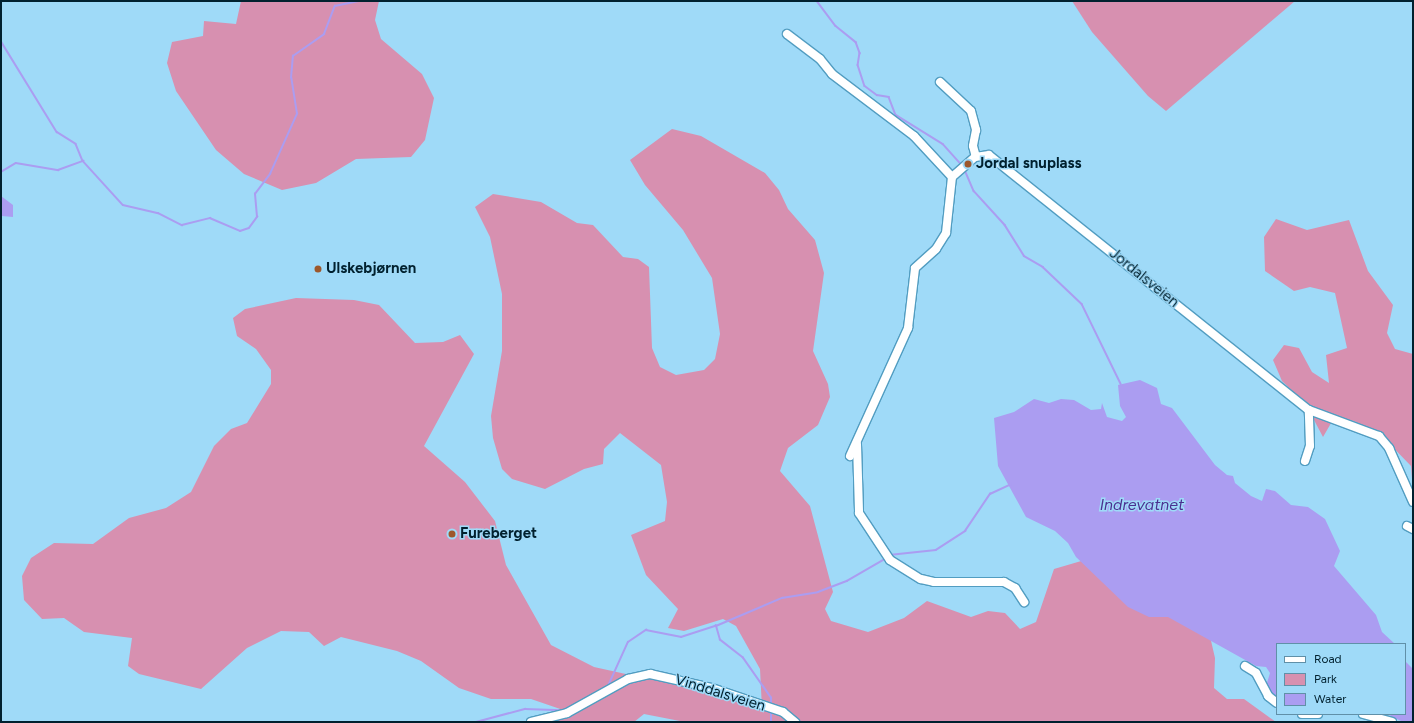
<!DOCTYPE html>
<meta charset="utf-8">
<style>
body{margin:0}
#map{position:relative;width:1414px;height:723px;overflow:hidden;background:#9fdaf8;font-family:Figtree,sans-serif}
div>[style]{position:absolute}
.green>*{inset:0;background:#d790b0}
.water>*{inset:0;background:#ab9df1}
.stream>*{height:1.5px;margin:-0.75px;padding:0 0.75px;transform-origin:0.75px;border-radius:0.75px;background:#ab9df1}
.roads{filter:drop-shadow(1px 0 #529dc1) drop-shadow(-1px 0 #529dc1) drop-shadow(0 1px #529dc1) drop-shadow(0 -1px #529dc1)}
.minor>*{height:8px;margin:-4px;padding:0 4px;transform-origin:4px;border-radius:4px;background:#fff}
.dots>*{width:11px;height:11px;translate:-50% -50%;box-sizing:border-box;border:2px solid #9fdaf8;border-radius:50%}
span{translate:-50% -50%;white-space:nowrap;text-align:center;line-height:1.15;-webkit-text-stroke:3px #9fdaf8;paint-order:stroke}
.poi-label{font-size:15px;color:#01212f;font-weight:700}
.left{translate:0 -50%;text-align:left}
.street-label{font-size:15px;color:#01212f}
.water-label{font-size:16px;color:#4b3090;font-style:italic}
.frame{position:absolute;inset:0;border:2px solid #01212f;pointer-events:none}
.legend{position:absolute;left:1276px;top:643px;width:130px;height:72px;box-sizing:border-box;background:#9fdaf8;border:1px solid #6090a8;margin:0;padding:5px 7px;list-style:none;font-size:12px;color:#01212f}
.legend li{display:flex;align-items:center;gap:8px;height:20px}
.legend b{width:20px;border:1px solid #6090a8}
</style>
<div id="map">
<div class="green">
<i style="clip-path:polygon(241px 1px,379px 1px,375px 20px,381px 39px,422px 74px,434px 98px,425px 140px,411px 157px,356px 159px,316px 183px,282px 190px,244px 174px,216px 150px,176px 91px,167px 63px,172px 42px,203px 36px,204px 21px,236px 24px)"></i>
<i style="clip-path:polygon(1072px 1px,1295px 1px,1166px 111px,1148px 96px,1092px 32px)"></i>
<i style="clip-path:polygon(672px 129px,701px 136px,765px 173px,779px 190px,788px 209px,815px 240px,824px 273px,813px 351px,828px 384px,830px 397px,818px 425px,788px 448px,780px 471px,810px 506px,833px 592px,825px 609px,831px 621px,868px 632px,904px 618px,927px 601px,971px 617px,988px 611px,1005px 613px,1020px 629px,1036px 622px,1054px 569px,1088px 559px,1209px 632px,1215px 658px,1214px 688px,1227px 699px,1244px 699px,1276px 722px,685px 722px,644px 714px,634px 722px,552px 722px,569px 712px,531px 699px,491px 699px,459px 688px,421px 661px,397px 651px,341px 637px,324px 646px,309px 632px,281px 631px,247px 648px,201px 689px,139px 674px,128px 666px,132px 638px,84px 632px,64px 618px,42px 619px,24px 600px,22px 576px,31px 558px,54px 543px,93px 544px,129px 518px,166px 508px,191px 492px,214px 446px,231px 429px,247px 423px,271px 384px,271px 370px,256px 349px,237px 336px,233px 318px,245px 309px,296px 298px,354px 300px,379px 305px,415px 343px,443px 342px,460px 335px,474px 354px,424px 446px,465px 482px,495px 521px,506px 565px,551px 645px,594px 667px,644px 678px,691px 680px,762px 709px,760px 669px,736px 626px,723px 619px,684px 631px,668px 628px,678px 609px,646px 575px,631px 535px,665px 521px,667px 502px,661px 465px,620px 433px,604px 449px,603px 464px,584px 469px,545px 489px,512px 479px,502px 469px,493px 438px,491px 416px,502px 351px,502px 294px,490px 237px,475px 207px,493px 194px,541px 202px,577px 223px,593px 225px,623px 257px,638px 259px,649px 267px,652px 348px,660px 367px,676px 375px,704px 370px,715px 359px,720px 334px,712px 278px,683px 230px,645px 185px,630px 160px)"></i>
<i style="clip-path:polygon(1276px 219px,1307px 230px,1349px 220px,1368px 271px,1393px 305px,1387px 333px,1395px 349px,1413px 354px,1413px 493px,1411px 466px,1382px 436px,1354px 421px,1334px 418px,1323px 437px,1305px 403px,1282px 381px,1273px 360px,1284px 345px,1299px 348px,1312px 372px,1329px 383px,1326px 355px,1347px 348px,1335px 293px,1310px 287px,1294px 291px,1265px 271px,1264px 237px)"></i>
</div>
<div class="water">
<i style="clip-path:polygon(1px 196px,13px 205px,13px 217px,2px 216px)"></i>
<i style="clip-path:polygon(1140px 380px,1157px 388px,1161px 404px,1172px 408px,1215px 465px,1227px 475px,1233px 476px,1235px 483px,1251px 496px,1262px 501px,1266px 489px,1275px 491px,1291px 505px,1308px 507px,1325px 519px,1340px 551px,1334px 566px,1376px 615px,1382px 632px,1395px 644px,1277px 644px,1277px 700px,1266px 686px,1270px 673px,1266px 667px,1256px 666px,1168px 617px,1149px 617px,1128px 607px,1076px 557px,1068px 543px,1055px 531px,1026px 517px,998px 466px,994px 418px,1014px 412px,1034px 399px,1049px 403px,1061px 399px,1074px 400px,1091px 410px,1101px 409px,1102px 403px,1107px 417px,1122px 421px,1126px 417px,1120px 406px,1118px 385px)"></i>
<i style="clip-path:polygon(1405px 661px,1413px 669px,1413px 722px,1403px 722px,1387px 714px,1405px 714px)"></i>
</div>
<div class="stream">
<i style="left:817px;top:1px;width:31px;rotate:53deg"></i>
<i style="left:836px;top:26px;width:26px;rotate:39deg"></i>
<i style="left:856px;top:42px;width:12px;rotate:70deg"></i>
<i style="left:860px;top:53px;width:12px;rotate:99deg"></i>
<i style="left:858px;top:65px;width:22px;rotate:72deg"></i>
<i style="left:865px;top:86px;width:15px;rotate:37deg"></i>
<i style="left:877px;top:95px;width:12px;rotate:9deg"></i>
<i style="left:889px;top:97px;width:19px;rotate:69deg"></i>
<i style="left:896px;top:115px;width:55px;rotate:31.7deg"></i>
<i style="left:943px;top:144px;width:28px;rotate:48deg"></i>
<i style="left:1px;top:41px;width:107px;rotate:58.4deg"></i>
<i style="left:57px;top:132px;width:22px;rotate:32deg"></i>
<i style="left:76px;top:144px;width:18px;rotate:68deg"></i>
<i style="left:965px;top:170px;width:23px;rotate:67deg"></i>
<i style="left:974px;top:191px;width:46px;rotate:47.6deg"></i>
<i style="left:1005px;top:225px;width:36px;rotate:58deg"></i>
<i style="left:1024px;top:256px;width:22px;rotate:30deg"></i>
<i style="left:1043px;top:267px;width:54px;rotate:43.5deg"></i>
<i style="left:1082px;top:304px;width:89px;rotate:64deg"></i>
<i style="left:1px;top:172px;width:17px;rotate:-31deg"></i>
<i style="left:16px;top:163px;width:43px;rotate:9.5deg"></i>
<i style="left:58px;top:170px;width:27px;rotate:-20deg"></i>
<i style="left:83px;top:161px;width:59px;rotate:47.7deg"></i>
<i style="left:123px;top:205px;width:36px;rotate:13deg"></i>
<i style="left:158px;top:213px;width:27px;rotate:27deg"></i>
<i style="left:182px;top:225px;width:29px;rotate:-14deg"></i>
<i style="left:210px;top:218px;width:33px;rotate:23deg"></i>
<i style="left:240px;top:231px;width:9px;rotate:-18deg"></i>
<i style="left:249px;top:228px;width:14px;rotate:-54deg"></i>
<i style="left:257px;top:217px;width:23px;rotate:-95deg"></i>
<i style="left:255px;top:194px;width:25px;rotate:-53deg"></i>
<i style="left:270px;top:174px;width:66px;rotate:-65.8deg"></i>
<i style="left:297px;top:114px;width:36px;rotate:-99deg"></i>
<i style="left:291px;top:78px;width:22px;rotate:-85deg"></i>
<i style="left:293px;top:56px;width:38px;rotate:-35deg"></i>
<i style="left:324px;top:34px;width:30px;rotate:-69deg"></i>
<i style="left:335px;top:6px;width:25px;rotate:-12deg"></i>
<i style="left:889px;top:555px;width:47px;rotate:-6.1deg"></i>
<i style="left:936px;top:550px;width:35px;rotate:-33deg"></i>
<i style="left:965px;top:531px;width:45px;rotate:-56deg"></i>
<i style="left:990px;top:494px;width:23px;rotate:-25deg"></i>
<i style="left:608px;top:686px;width:48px;rotate:-65.6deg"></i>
<i style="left:628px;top:642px;width:22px;rotate:-34deg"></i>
<i style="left:646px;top:630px;width:36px;rotate:11deg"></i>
<i style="left:681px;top:637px;width:36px;rotate:-18deg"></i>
<i style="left:771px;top:704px;width:6px;rotate:-90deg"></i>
<i style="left:771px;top:698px;width:49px;rotate:-125deg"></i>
<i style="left:743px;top:658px;width:29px;rotate:-142deg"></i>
<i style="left:720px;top:640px;width:15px;rotate:-106deg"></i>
<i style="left:716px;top:626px;width:72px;rotate:-23deg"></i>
<i style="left:782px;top:598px;width:36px;rotate:-9deg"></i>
<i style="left:818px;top:592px;width:31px;rotate:-21deg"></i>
<i style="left:847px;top:581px;width:44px;rotate:-30.1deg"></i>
<i style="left:476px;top:722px;width:51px;rotate:-14.9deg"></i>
<i style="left:525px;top:709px;width:37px;rotate:2deg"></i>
<i style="left:771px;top:722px;width:10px;rotate:-90deg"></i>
</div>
<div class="roads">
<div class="minor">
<i style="left:787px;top:34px;width:41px;rotate:37.1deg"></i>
<i style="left:820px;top:59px;width:19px;rotate:51deg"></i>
<i style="left:832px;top:74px;width:103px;rotate:37.1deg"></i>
<i style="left:914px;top:136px;width:56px;rotate:47.2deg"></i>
<i style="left:940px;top:82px;width:42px;rotate:43.1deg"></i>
<i style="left:971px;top:111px;width:20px;rotate:75deg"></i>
<i style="left:976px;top:130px;width:16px;rotate:101deg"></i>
<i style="left:973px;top:146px;width:11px;rotate:75deg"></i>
<i style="left:857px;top:444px;width:69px;rotate:88.3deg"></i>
<i style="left:859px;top:513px;width:56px;rotate:56.6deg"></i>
<i style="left:890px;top:560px;width:36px;rotate:32deg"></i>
<i style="left:921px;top:579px;width:13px;rotate:13deg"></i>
<i style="left:934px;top:582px;width:70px"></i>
<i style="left:1004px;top:582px;width:13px;rotate:29deg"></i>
<i style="left:1015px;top:588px;width:17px;rotate:57deg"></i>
<i style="left:850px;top:456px;width:141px;rotate:-65.6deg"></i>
<i style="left:908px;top:328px;width:60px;rotate:-83.3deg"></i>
<i style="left:915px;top:268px;width:28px;rotate:-42deg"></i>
<i style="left:936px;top:249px;width:19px;rotate:-58deg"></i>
<i style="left:946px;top:233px;width:56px;rotate:-83.9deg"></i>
<i style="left:952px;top:177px;width:30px;rotate:-41deg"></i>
<i style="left:975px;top:157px;width:14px;rotate:-8deg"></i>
<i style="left:989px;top:155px;width:409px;rotate:38.6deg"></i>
<i style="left:1309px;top:410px;width:75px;rotate:20.4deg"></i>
<i style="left:1379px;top:436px;width:16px;rotate:50deg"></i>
<i style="left:1389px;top:448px;width:59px;rotate:66deg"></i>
<i style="left:1305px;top:461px;width:16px;rotate:-72deg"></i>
<i style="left:1310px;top:446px;width:36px;rotate:-92deg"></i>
<i style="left:1407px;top:526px;width:7px;rotate:27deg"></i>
<i style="left:1245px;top:666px;width:13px;rotate:32deg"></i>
<i style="left:1256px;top:673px;width:26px;rotate:62deg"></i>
<i style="left:1268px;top:696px;width:11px;rotate:38deg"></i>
<i style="left:1302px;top:714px;width:16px"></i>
<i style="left:1363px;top:714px;width:30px;rotate:15deg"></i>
<i style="left:531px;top:722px;width:37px;rotate:-14deg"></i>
<i style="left:567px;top:713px;width:70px;rotate:-29.1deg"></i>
<i style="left:628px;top:679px;width:23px;rotate:-13deg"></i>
<i style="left:650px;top:674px;width:64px;rotate:12.7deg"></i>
<i style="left:712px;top:688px;width:75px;rotate:18.7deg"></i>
<i style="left:783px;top:712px;width:16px;rotate:40deg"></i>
</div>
</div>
<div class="dots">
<i style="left:968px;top:164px;background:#9d582c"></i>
<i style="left:318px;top:269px;background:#9d582c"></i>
<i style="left:452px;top:534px;background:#9d582c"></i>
</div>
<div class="poi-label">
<span class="left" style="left:976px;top:164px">Jordal snuplass</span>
<span class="left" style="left:326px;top:269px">Ulskebjørnen</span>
<span class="left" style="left:460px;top:534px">Fureberget</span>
</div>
<div class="street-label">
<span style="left:1144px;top:278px;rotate:39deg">Jordalsveien</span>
<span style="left:720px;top:693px;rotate:17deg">Vinddalsveien</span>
</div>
<div class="water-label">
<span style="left:1142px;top:505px">Indrevatnet</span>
</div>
<div class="frame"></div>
<ul class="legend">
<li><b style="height:5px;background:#fff"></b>Road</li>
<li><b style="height:11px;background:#d790b0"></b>Park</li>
<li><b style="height:11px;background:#ab9df1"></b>Water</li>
</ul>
</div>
